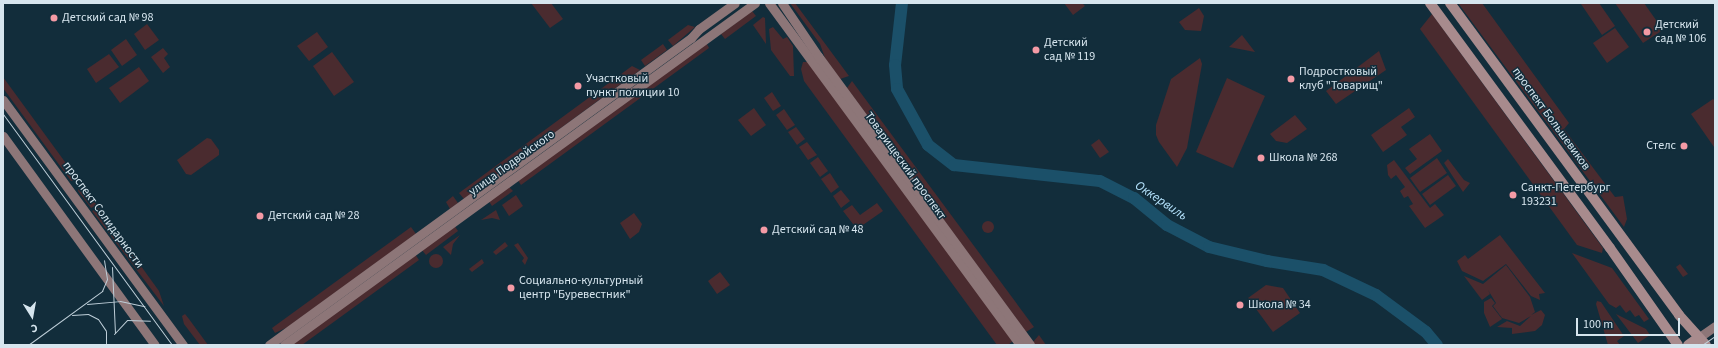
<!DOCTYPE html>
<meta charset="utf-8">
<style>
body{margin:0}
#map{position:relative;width:1718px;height:348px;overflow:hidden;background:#122d3b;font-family:"Source Sans 3",sans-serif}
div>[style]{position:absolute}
.green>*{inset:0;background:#4a2b2f}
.round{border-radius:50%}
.river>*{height:12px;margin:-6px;padding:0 6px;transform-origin:6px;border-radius:6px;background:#1b5069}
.secondary>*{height:9px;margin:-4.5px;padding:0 4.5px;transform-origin:4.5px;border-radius:4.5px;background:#8d7678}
.primary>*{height:10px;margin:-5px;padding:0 5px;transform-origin:5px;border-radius:5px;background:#a88b8d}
.tram>*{height:1px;margin:-0.5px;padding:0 0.5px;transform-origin:0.5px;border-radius:0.5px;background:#beced8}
.dots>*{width:11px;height:11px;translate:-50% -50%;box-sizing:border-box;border:2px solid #122d3b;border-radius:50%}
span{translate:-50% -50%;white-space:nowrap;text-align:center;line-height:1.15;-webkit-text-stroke:3px #122d3b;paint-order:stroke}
.poi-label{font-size:12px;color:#d6e5ee}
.left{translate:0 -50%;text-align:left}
.right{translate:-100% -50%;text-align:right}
.street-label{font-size:12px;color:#d6e5ee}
.water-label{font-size:13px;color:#b4e2fc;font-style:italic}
.frame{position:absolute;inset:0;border:4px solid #d6e5ee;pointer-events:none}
.north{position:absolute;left:12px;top:296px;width:40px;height:40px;-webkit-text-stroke:3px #122d3b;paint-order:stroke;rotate:169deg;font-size:11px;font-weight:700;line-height:16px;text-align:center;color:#d6e5ee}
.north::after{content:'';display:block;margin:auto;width:14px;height:18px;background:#d6e5ee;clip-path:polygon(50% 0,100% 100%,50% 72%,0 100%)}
.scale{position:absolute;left:1576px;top:318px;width:104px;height:18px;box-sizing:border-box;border:2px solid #d6e5ee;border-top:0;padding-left:5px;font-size:12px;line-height:14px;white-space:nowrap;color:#d6e5ee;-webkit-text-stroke:3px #122d3b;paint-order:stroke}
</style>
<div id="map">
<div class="green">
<i style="clip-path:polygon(531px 3px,551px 3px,563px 19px,550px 28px)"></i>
<i style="clip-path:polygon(790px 3px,795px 3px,849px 76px,840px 79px,825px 58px,820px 44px)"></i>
<i style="clip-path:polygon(1064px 3px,1082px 3px,1085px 6px,1073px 15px)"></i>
<i style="clip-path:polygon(1458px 3px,1482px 3px,1569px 123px,1564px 129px,1615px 197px,1623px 196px,1627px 219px,1624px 227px)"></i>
<i style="clip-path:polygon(1583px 3px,1599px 3px,1615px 26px,1602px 35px,1581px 4px)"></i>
<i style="clip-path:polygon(1615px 3px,1644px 3px,1663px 30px,1643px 43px)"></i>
<i style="clip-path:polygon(1199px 8px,1204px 16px,1201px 31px,1185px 30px,1179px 22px)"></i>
<i style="clip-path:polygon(752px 11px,756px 16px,725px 39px,721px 34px)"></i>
<i style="clip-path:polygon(1432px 14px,1603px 248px,1602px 253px,1577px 245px,1420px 29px)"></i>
<i style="clip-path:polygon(763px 17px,765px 18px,766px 44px,753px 25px)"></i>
<i style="clip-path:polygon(147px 24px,159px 40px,145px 50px,134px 34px)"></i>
<i style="clip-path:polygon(688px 25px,695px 27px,673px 46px,668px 40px)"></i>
<i style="clip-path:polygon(773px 27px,783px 39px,787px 37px,793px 46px,794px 76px,790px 76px,771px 50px,769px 29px)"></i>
<i style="clip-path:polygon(1615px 28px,1629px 47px,1607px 63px,1593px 43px)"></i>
<i style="clip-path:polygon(317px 32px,328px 47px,309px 61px,297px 46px)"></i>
<i style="clip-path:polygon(1242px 35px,1255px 52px,1229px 47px)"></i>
<i style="clip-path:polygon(126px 39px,137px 55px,122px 66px,111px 50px)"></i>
<i style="clip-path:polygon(663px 44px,667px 50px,645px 66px,641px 60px)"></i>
<i style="clip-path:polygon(707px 44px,709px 48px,521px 185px,517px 179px,697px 48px)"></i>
<i style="clip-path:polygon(163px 48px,168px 54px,164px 58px,170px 67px,163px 73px,151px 57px)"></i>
<i style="clip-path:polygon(1379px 51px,1386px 70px,1336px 104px,1326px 91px)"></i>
<i style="clip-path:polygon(332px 52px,354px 82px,334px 96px,313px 66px)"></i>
<i style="clip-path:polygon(109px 54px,119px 67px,96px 83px,87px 69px)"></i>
<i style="clip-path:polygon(1200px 58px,1202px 64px,1187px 148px,1177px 167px,1159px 142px,1156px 135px,1156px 125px,1171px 79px)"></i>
<i style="clip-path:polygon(803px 62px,808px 62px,1013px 341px,1008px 345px,997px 345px,804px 81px,801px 69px)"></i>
<i style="clip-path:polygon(632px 66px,640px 70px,464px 199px,459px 193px)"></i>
<i style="clip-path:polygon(139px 67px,149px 81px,120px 103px,109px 88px)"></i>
<i style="clip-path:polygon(3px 77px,76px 177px,75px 180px,71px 181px,3px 88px)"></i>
<i style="clip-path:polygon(1227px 78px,1265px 96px,1233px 168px,1196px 152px)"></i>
<i style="clip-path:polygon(852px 81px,1034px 327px,1026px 332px,911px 176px,847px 88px)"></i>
<i style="clip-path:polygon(772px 92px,781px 106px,773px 111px,764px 98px)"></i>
<i style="clip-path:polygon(1713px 99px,1715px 101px,1714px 147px,1691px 114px)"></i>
<i style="clip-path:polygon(754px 108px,766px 125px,751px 136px,738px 120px)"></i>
<i style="clip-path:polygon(1409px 108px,1415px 117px,1401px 127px,1407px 135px,1383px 152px,1371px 135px)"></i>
<i style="clip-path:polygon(784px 109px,795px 125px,787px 130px,776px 115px)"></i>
<i style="clip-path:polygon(1295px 115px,1307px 129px,1287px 143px,1276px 141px,1270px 134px)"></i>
<i style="clip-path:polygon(796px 127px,805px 139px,797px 145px,788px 132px)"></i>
<i style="clip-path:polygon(1430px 134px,1442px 151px,1410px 174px,1405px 168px,1417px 159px,1409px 149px)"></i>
<i style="clip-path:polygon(207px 138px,211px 139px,219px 150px,219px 155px,191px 175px,186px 174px,177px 160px)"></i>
<i style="clip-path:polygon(1099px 139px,1109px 152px,1100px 158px,1091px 145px)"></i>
<i style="clip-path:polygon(807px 142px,817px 155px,808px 160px,799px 147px)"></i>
<i style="clip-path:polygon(818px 157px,828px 171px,820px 177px,810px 163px)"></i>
<i style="clip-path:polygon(1437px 158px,1447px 173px,1420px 192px,1410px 178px)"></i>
<i style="clip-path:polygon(1448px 159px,1464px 180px,1470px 183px,1463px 192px,1444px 163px)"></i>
<i style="clip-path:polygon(1394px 160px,1430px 208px,1435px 204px,1444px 215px,1425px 228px,1409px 206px,1413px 204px,1408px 196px,1404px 198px,1400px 191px,1405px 187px,1396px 175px,1391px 179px,1388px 175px,1387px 165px)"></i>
<i style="clip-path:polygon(830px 173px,839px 187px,831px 193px,821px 179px)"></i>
<i style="clip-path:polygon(1448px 175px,1456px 186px,1430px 205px,1422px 194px)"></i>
<i style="clip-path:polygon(508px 186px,513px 191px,492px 206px,488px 200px)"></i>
<i style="clip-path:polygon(79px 187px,84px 187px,97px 205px,91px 208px,78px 191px)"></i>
<i style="clip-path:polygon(841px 190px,850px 201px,841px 208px,833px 196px)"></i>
<i style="clip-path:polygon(516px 195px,523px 206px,509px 216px,502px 205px)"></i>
<i style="clip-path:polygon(453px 196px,458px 203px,450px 209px,446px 202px)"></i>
<i style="clip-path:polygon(877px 203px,883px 211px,860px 227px,853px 224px,843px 211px,852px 205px,860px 215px)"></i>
<i style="clip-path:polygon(99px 208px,159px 291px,164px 306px,92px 211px)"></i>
<i style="clip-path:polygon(496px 210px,500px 220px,492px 218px,481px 220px)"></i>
<i style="clip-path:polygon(634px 213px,642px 224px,639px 232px,630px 239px,620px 223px)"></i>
<i class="round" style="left:982px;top:221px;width:12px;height:12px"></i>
<i style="clip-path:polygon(454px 225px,458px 231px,426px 255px,421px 249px)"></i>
<i style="clip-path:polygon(411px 227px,416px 234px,288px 327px,275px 333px,272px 328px)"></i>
<i style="clip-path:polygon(460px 235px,453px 244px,451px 255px,443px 247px)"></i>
<i style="clip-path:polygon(1500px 235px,1545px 293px,1539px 294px,1540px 300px,1531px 296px,1506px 264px,1483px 281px,1462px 271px,1457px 261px,1465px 255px,1468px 259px)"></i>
<i style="clip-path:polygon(505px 242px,508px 246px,496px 255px,493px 252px)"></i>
<i style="clip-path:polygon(518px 243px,528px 258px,525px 265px,522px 261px,524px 258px,514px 245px)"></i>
<i style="clip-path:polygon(1572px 253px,1612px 268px,1649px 319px,1644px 322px,1639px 315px,1635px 317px,1630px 310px,1626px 313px,1620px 305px,1616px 308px,1609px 304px)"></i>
<i class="round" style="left:429px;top:254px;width:14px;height:14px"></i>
<i style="clip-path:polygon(415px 254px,419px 260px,302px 345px,292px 345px)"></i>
<i style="clip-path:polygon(482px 259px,484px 263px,472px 272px,469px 269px)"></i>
<i style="clip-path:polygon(1680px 264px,1688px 274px,1683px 277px,1676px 267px)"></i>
<i style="clip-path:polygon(1506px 265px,1530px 297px,1535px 312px,1531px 315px,1541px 310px,1545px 315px,1542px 325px,1535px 331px,1512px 334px,1512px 328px,1497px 327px,1507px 321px,1520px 326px,1531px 316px,1519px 323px,1502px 318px,1493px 306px,1496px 303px,1488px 290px,1490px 294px,1482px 300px,1464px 276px,1483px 284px)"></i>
<i style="clip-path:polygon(720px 272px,730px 285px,717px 294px,708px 281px)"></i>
<i style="clip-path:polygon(1266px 285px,1283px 288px,1300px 313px,1273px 332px,1248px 298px)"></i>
<i style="clip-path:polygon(1491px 298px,1495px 303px,1492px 306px,1502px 319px,1490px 327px,1484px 313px,1484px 302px)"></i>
<i style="clip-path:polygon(1597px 301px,1601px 302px,1624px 336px,1617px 341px,1620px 345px,1608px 345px,1596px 304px)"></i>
<i style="clip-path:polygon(185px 314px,189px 319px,208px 345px,200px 345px,184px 324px,182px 316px)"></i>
<i style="clip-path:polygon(1616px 314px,1646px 329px,1650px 335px,1638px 343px)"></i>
<i style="clip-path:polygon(1039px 335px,1046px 345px,1035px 345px,1033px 342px)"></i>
</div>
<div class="river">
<i style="left:902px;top:3px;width:62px;rotate:96.4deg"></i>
<i style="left:895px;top:65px;width:24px;rotate:85deg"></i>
<i style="left:897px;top:89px;width:64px;rotate:61deg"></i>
<i style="left:928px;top:145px;width:33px;rotate:38deg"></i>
<i style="left:954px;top:165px;width:147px;rotate:6.3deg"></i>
<i style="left:1100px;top:181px;width:38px;rotate:27deg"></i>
<i style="left:1134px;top:198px;width:43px;rotate:39.3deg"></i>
<i style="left:1167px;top:225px;width:47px;rotate:27.6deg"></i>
<i style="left:1209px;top:247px;width:60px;rotate:13.6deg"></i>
<i style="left:1267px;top:261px;width:57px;rotate:9.1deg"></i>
<i style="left:1323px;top:270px;width:59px;rotate:25.3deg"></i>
<i style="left:1376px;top:295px;width:62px;rotate:36.5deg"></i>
<i style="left:1426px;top:332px;width:17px;rotate:50deg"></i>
</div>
<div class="secondary">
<i style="left:769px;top:3px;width:424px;rotate:53.7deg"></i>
<i style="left:782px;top:3px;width:64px;rotate:55.8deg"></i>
<i style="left:818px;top:56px;width:358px;rotate:53.7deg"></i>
<i style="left:3px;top:100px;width:304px;rotate:53.7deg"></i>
<i style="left:3px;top:136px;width:258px;rotate:54deg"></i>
<i style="left:1698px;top:338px;width:21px;rotate:-35deg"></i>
<i style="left:269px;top:345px;width:522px;rotate:-36.04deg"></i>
<i style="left:691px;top:38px;width:12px;rotate:-48deg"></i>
<i style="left:699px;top:29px;width:44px;rotate:-35.8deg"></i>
<i style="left:284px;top:345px;width:582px;rotate:-35.98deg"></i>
</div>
<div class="primary">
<i style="left:1430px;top:3px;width:304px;rotate:53.7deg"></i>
<i style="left:1610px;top:248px;width:118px;rotate:55deg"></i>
<i style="left:1450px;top:3px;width:387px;rotate:53.7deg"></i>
<i style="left:1679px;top:315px;width:40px;rotate:48deg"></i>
<i style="left:1688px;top:345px;width:12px;rotate:-35deg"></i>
</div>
<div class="tram">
<i style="left:3px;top:114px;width:286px;rotate:53.8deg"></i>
<i style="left:112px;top:267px;width:66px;rotate:87.4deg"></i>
<i style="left:87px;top:304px;width:33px;rotate:-5deg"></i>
<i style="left:120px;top:301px;width:25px;rotate:12deg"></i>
<i style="left:72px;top:315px;width:16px;rotate:-4deg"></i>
<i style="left:88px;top:314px;width:11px;rotate:27deg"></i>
<i style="left:98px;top:319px;width:14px;rotate:56deg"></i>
<i style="left:106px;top:331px;width:14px;rotate:90deg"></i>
<i style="left:114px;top:334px;width:19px;rotate:-47deg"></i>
<i style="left:127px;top:320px;width:23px;rotate:2deg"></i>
<i style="left:28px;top:345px;width:92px;rotate:-36.1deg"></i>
<i style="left:102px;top:291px;width:13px;rotate:-67deg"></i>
<i style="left:107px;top:279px;width:19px;rotate:-99deg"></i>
<i style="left:1702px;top:345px;width:16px;rotate:-35deg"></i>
</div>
<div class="dots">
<i style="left:54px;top:18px;background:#f49aa5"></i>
<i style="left:1647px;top:32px;background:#f49aa5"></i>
<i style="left:1036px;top:50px;background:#f49aa5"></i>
<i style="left:1291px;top:79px;background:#f49aa5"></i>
<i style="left:578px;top:86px;background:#f49aa5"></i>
<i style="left:1684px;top:146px;background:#f49aa5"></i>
<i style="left:1261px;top:158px;background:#f49aa5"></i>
<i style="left:1513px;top:195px;background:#f49aa5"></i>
<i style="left:260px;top:216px;background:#f49aa5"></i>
<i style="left:764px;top:230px;background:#f49aa5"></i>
<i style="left:511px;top:288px;background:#f49aa5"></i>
<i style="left:1240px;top:305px;background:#f49aa5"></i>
</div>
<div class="poi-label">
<span class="left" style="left:62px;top:18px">Детский сад № 98</span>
<span class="left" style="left:1655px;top:32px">Детский<br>сад № 106</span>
<span class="left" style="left:1044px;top:50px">Детский<br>сад № 119</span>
<span class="left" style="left:1299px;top:79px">Подростковый<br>клуб "Товарищ"</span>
<span class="left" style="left:586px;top:86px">Участковый<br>пункт полиции 10</span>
<span class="right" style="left:1676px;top:146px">Стелс</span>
<span class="left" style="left:1269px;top:158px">Школа № 268</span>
<span class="left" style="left:1521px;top:195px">Санкт-Петербург<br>193231</span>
<span class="left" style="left:268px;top:216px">Детский сад № 28</span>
<span class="left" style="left:772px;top:230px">Детский сад № 48</span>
<span class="left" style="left:519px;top:288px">Социально-культурный<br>центр "Буревестник"</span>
<span class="left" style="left:1248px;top:305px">Школа № 34</span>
</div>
<div class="street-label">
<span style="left:1551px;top:119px;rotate:54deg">проспект Большевиков</span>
<span style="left:512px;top:163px;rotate:-36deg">улица Подвойского</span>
<span style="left:905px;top:166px;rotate:54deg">Товарищеский проспект</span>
<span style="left:103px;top:215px;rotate:54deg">проспект Солидарности</span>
</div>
<div class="water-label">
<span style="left:1161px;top:201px;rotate:34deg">Оккервиль</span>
</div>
<div class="frame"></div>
<div class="north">С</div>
<div class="scale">100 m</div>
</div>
